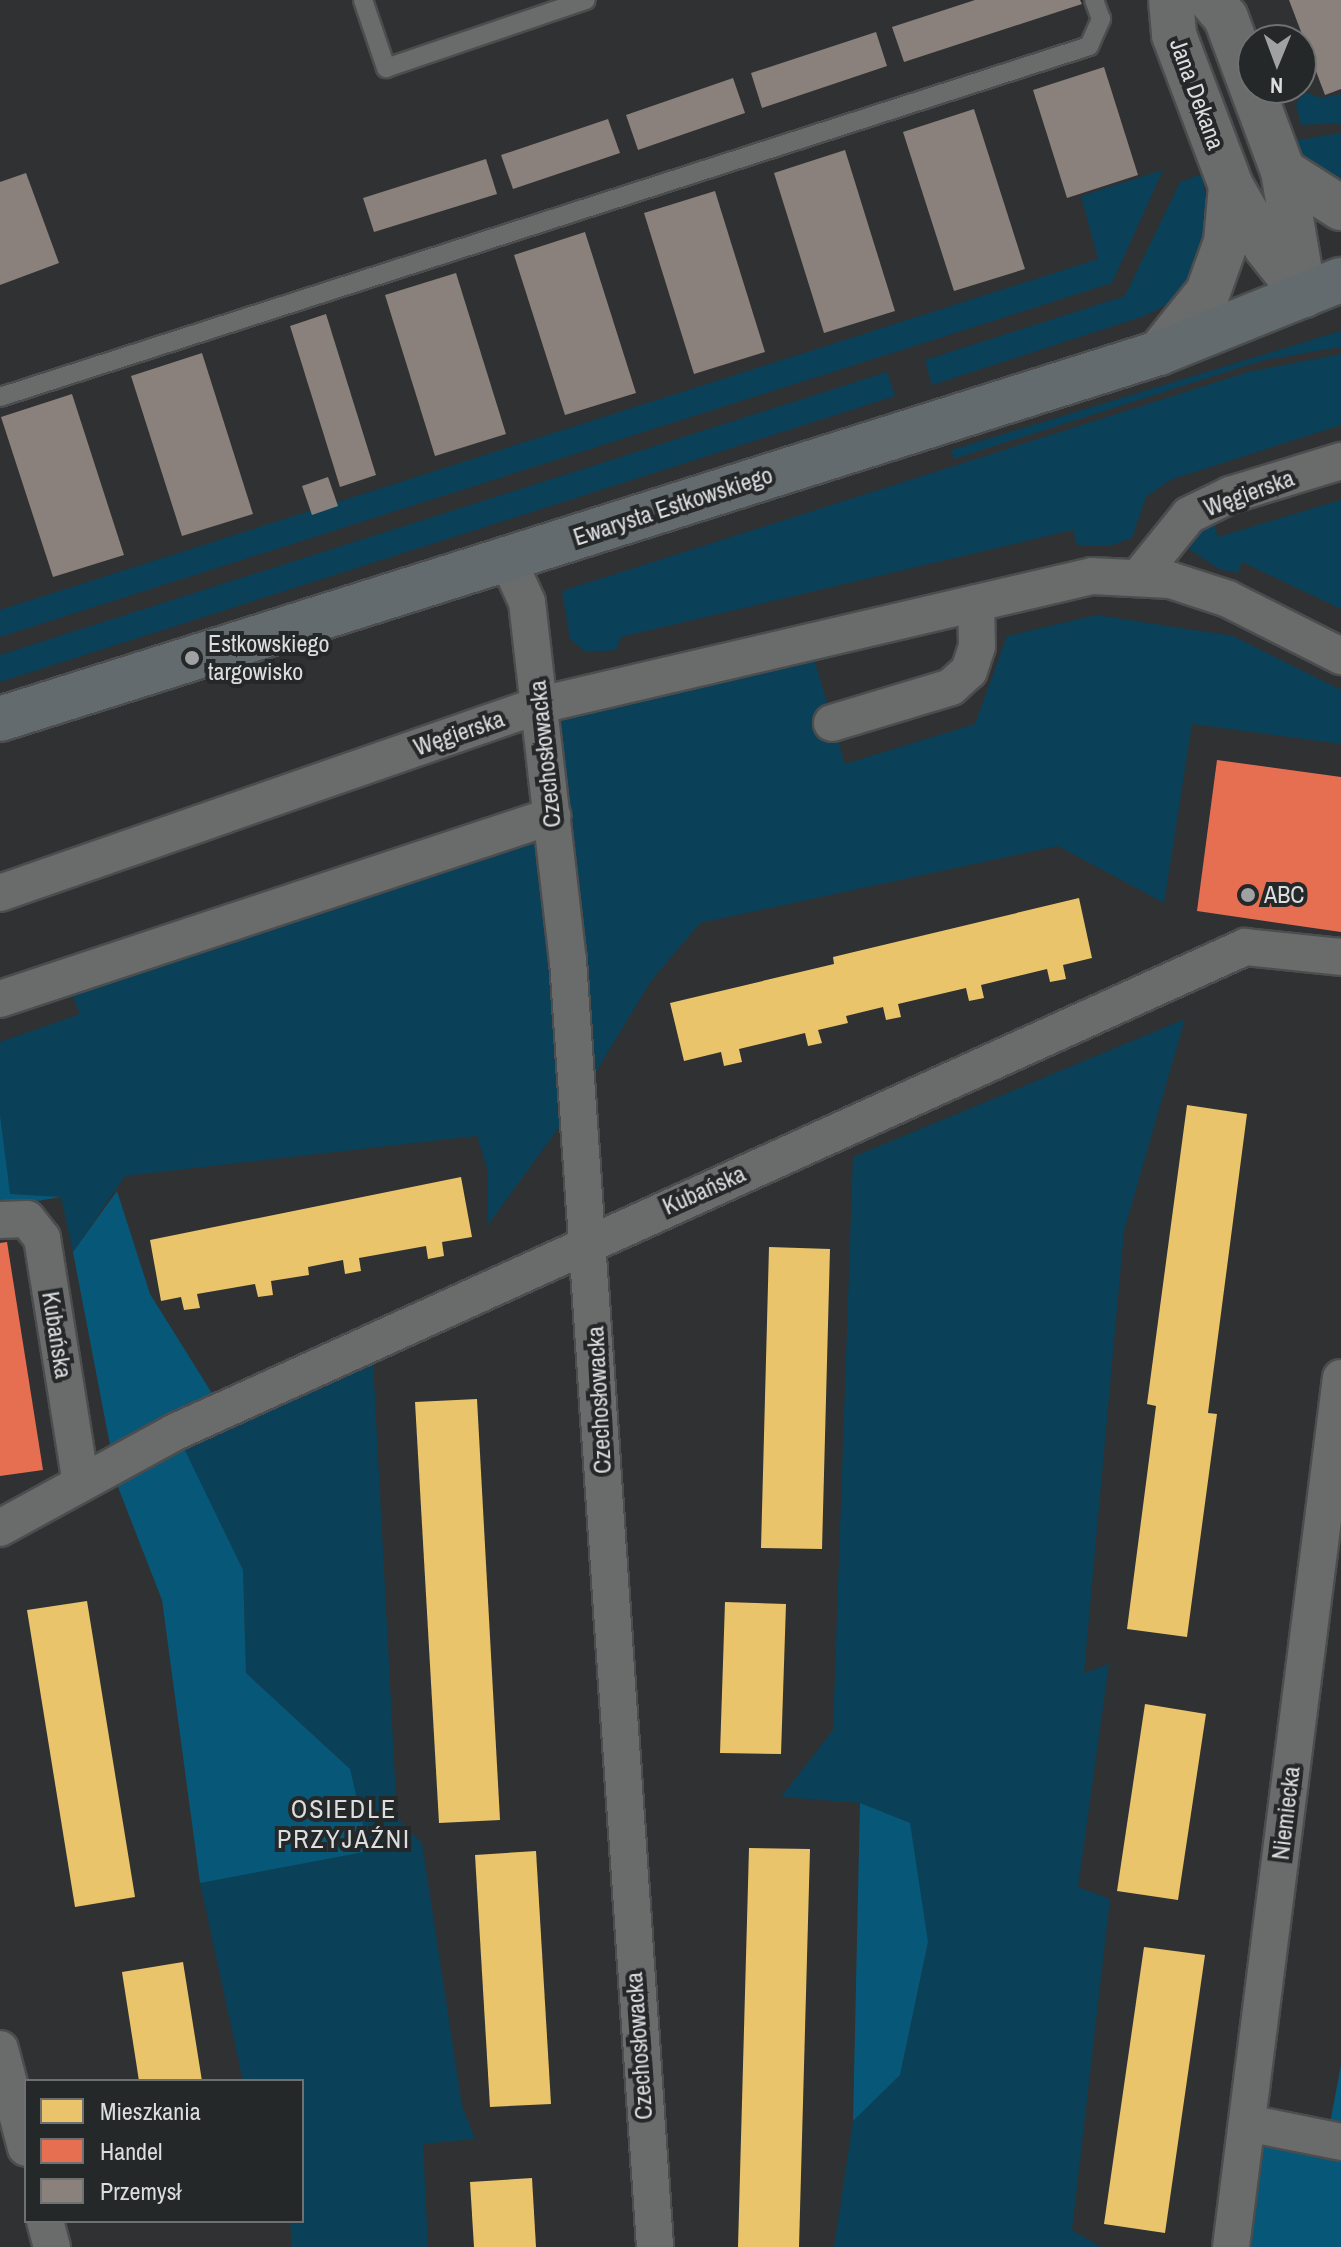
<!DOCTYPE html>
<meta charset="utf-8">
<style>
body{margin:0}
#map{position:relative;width:1341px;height:2247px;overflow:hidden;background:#303132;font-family:"Archivo Narrow",sans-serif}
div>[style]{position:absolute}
.green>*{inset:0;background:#0a4158}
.forest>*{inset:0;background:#075878}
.homes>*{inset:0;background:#e9c46a}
.shops>*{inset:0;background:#e76f51}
.industry>*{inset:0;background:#8a817c}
.roads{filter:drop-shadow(2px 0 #4b4d4e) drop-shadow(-2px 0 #4b4d4e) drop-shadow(0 2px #4b4d4e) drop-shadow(0 -2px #4b4d4e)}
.lane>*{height:18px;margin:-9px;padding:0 9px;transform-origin:9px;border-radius:9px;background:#6a6b6b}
.street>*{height:36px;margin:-18px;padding:0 18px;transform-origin:18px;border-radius:18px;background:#6a6b6b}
.secondary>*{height:44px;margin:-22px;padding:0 22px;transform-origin:22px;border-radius:22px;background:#6a6b6b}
.primary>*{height:44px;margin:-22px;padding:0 22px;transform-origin:22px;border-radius:22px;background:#646b6e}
.dots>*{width:22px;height:22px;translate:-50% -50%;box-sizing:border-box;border:4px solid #252829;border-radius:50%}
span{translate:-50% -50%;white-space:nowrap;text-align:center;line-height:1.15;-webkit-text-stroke:8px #252829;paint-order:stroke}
.street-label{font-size:24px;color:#dbddde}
.poi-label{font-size:24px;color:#dbddde}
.left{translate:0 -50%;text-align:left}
.neighbourhood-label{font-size:26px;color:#dbddde;letter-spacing:2px}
.legend{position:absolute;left:24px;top:2079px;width:280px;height:144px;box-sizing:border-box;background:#252829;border:2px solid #6e7071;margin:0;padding:10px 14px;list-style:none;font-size:24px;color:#dbddde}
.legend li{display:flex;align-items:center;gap:16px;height:40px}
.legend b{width:40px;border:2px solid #6e7071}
.north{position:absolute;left:1237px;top:24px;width:80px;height:80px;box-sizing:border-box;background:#252829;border:2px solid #6e7071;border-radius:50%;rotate:181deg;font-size:22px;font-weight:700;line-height:32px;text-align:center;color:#dbddde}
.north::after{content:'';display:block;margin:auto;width:28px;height:36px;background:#9fa1a2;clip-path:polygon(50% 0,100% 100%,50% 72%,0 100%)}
</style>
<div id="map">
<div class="green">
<i style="clip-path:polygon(1304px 92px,1321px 98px,1341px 94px,1341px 123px,1301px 125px,1296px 104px)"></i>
<i style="clip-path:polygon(1341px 133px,1341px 188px,1323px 181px,1287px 142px)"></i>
<i style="clip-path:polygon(1163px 170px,1112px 283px,0 637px,0 610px,1098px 259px,1081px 196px)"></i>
<i style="clip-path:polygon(1202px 174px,1210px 226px,1194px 275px,1172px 302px,1144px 316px,932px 385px,925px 360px,1125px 296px,1180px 182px)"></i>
<i style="clip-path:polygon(1341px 331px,1341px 347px,1264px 360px,954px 459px,951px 450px)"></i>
<i style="clip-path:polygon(1341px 354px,1341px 425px,1170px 480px,1146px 497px,1132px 538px,1112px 545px,1077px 545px,1073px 530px,621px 637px,616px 650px,586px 652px,570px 639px,562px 591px,1248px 372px)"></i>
<i style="clip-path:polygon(887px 372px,895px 396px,0 682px,0 655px)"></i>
<i style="clip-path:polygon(1341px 500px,1341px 609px,1242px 562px,1238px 573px,1219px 569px,1189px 549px,1192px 528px,1209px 505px,1218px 537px)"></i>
<i style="clip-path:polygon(1096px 615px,1233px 636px,1341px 690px,1341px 744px,1192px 724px,1164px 903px,1058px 846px,700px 923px,651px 981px,579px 1100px,488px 1225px,487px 1168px,477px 1136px,125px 1176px,73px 1252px,61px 1197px,9px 1194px,0 1115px,0 1042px,80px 1014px,64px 975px,552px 816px,540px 705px,809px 642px,845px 764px,975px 724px,1007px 636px)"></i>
<i style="clip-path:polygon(1185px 1019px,1124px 1231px,1084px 1673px,1109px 1664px,1078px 1887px,1110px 1899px,1072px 2230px,1101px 2247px,834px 2247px,853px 2121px,900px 2075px,928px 1942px,909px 1823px,860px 1803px,781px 1797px,833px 1730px,853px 1157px)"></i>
<i style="clip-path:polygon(372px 1342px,397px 1817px,422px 1843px,462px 2106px,475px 2139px,423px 2144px,428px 2247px,292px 2247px,290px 2221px,302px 2221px,302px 2081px,243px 2081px,200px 1883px,264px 1869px,350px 1769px,246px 1673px,243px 1570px,175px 1432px)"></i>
</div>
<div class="forest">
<i style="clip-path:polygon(0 1115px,10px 1194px,61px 1197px,0 1207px)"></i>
<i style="clip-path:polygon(117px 1191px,150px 1294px,223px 1411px,176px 1432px,243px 1570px,246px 1673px,350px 1769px,369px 1851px,200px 1883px,162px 1600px,118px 1487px,73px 1252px)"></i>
<i style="clip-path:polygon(860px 1803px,910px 1823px,928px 1942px,900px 2075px,853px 2121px)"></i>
<i style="clip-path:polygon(1341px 2065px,1341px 2247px,1231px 2247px,1247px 2123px,1327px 2139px)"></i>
</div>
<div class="homes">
<i style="clip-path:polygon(1079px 898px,1092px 958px,1063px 965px,1066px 979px,1050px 982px,1047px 969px,981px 985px,984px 998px,969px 1001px,966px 988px,898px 1004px,901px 1017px,886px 1020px,883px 1007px,846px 1016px,848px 1023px,818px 1030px,822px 1043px,808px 1046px,805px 1033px,739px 1049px,742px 1062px,724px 1066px,721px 1052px,684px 1061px,670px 1003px,834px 964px,833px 957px)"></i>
<i style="clip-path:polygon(1187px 1105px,1247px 1114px,1208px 1413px,1217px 1414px,1187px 1637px,1127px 1629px,1156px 1406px,1147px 1404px)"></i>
<i style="clip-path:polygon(461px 1177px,472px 1237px,442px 1242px,444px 1256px,428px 1259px,426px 1246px,359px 1258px,361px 1271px,345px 1274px,343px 1260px,308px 1267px,309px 1275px,271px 1281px,273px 1295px,258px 1297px,255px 1284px,197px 1294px,200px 1308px,184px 1310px,181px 1297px,161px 1301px,150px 1240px)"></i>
<i style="clip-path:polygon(769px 1247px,830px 1249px,822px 1549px,761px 1548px)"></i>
<i style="clip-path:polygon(477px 1399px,500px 1820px,439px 1823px,415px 1402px)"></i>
<i style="clip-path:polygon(87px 1601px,135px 1897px,75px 1907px,27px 1610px)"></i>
<i style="clip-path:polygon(725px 1602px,786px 1604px,781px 1754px,720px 1753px)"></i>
<i style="clip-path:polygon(1145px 1704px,1206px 1714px,1178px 1900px,1117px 1891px)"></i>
<i style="clip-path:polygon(749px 1848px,810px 1849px,799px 2247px,738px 2247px)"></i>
<i style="clip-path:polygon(536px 1851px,551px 2104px,490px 2107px,475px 1855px)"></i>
<i style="clip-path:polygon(1144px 1947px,1205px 1955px,1165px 2233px,1104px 2224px)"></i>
<i style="clip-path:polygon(183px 1962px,202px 2081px,139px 2081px,122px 1972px)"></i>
<i style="clip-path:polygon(532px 2178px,536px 2247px,474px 2247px,470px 2182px)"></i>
</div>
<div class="shops">
<i style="clip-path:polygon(1217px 760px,1341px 777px,1341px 932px,1197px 911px)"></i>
<i style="clip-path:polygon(7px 1242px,43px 1470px,0 1476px,0 1243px)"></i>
</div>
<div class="industry">
<i style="clip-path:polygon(975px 0,1080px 0,1082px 4px,904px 62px,892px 27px)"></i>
<i style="clip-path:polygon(1289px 0,1341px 0,1341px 89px,1325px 95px)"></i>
<i style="clip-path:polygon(876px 32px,887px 66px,762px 108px,751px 73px)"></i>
<i style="clip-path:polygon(1104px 67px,1138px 175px,1067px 198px,1033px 90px)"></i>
<i style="clip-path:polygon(733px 78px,745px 113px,638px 150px,626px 115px)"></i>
<i style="clip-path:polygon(974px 109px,1025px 269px,954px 291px,903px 132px)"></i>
<i style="clip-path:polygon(608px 119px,620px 153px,513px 189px,501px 155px)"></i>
<i style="clip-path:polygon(845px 150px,895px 311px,824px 333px,774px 173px)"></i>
<i style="clip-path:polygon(486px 159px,497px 194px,374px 232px,363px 198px)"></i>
<i style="clip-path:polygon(26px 173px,59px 263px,0 285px,0 182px)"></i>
<i style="clip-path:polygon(715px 191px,765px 352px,694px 374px,644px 213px)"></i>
<i style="clip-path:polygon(585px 232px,636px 393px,565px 415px,514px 255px)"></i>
<i style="clip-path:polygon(456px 273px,506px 434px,435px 456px,385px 295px)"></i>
<i style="clip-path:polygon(326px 314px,376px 475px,340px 487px,290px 326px)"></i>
<i style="clip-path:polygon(202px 353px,253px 514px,182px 536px,131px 376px)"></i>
<i style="clip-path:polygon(72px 394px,124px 555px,53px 577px,1px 417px)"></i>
<i style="clip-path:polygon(328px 477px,338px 506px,312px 515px,302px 486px)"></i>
</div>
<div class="roads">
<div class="lane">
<i style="left:363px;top:0;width:72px;rotate:71.3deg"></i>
<i style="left:386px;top:68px;width:211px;rotate:-18.8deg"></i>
<i style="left:0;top:397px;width:1144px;rotate:-17.86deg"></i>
<i style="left:1089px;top:46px;width:30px;rotate:-66deg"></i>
<i style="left:1101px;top:19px;width:20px;rotate:-110deg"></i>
</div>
<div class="street">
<i style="left:507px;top:558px;width:48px;rotate:65.6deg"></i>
<i style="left:527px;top:602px;width:360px;rotate:83.5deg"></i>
<i style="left:568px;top:960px;width:1290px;rotate:86.13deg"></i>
<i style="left:1138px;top:578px;width:81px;rotate:-51deg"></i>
<i style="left:1189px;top:515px;width:46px;rotate:-26deg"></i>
<i style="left:1230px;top:495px;width:116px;rotate:-17deg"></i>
<i style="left:832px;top:723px;width:124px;rotate:-16.8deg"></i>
<i style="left:951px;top:687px;width:24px;rotate:-42deg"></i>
<i style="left:969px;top:671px;width:26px;rotate:-72deg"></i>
<i style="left:977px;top:646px;width:43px;rotate:-91.3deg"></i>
<i style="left:0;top:893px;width:572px;rotate:-19.2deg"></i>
<i style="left:540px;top:705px;width:567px;rotate:-13.15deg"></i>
<i style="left:1092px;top:576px;width:78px;rotate:2.9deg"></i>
<i style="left:1170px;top:580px;width:61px;rotate:18.1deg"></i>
<i style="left:1228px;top:599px;width:127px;rotate:26.8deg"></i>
<i style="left:0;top:999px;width:582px;rotate:-18.34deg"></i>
<i style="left:0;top:1220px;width:27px;rotate:-2deg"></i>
<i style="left:27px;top:1219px;width:24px;rotate:52deg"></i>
<i style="left:42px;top:1238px;width:248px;rotate:81deg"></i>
<i style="left:0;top:1528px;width:200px;rotate:-28.7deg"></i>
<i style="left:175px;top:1432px;width:1175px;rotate:-24.38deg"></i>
<i style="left:1245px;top:947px;width:97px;rotate:5.9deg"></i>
<i style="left:0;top:2049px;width:102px;rotate:75.3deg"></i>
<i style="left:1247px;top:2123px;width:96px;rotate:11.4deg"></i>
<i style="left:45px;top:2221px;width:27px;rotate:75deg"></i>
<i style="left:1231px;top:2247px;width:876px;rotate:-82.79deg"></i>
</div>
<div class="secondary">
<i style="left:1171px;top:0;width:35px;rotate:85deg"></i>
<i style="left:1174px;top:35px;width:161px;rotate:69.3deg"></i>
<i style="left:1231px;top:186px;width:70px;rotate:60.2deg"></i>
<i style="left:1266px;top:247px;width:61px;rotate:51.6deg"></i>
<i style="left:1211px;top:0;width:23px;rotate:50deg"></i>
<i style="left:1226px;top:18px;width:163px;rotate:69.6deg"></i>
<i style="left:1283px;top:171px;width:126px;rotate:80.4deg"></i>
<i style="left:1283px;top:171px;width:69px;rotate:32.5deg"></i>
<i style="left:1159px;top:353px;width:78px;rotate:-51.2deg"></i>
<i style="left:1208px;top:292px;width:53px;rotate:-70.2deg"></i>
<i style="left:1226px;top:242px;width:56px;rotate:-84.9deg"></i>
</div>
<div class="primary">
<i style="left:0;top:719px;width:1215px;rotate:-17.53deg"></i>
<i style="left:1159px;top:353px;width:196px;rotate:-21.9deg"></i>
</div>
</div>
<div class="dots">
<i style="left:192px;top:658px;background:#9fa1a2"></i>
<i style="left:1248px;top:895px;background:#9fa1a2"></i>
</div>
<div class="street-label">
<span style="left:1197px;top:94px;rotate:70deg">Jana Dekana</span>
<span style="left:1249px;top:493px;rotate:-20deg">Węgierska</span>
<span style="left:673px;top:506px;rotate:-18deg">Ewarysta Estkowskiego</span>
<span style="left:459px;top:733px;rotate:-19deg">Węgierska</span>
<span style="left:545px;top:754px;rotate:-96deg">Czechosłowacka</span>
<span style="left:704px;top:1190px;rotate:-24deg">Kubańska</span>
<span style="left:57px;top:1335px;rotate:81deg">Kubańska</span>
<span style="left:599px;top:1400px;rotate:-93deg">Czechosłowacka</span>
<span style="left:1286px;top:1813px;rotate:-83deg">Niemiecka</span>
<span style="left:639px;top:2046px;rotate:-94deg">Czechosłowacka</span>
</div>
<div class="poi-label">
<span class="left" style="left:208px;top:658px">Estkowskiego<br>targowisko</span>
<span class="left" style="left:1264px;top:895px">ABC</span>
</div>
<div class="neighbourhood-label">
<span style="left:344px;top:1824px">OSIEDLE<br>PRZYJAŹNI</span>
</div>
<ul class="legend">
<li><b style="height:22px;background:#e9c46a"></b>Mieszkania</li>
<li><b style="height:22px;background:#e76f51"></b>Handel</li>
<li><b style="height:22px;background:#8a817c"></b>Przemysł</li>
</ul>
<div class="north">N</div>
</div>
